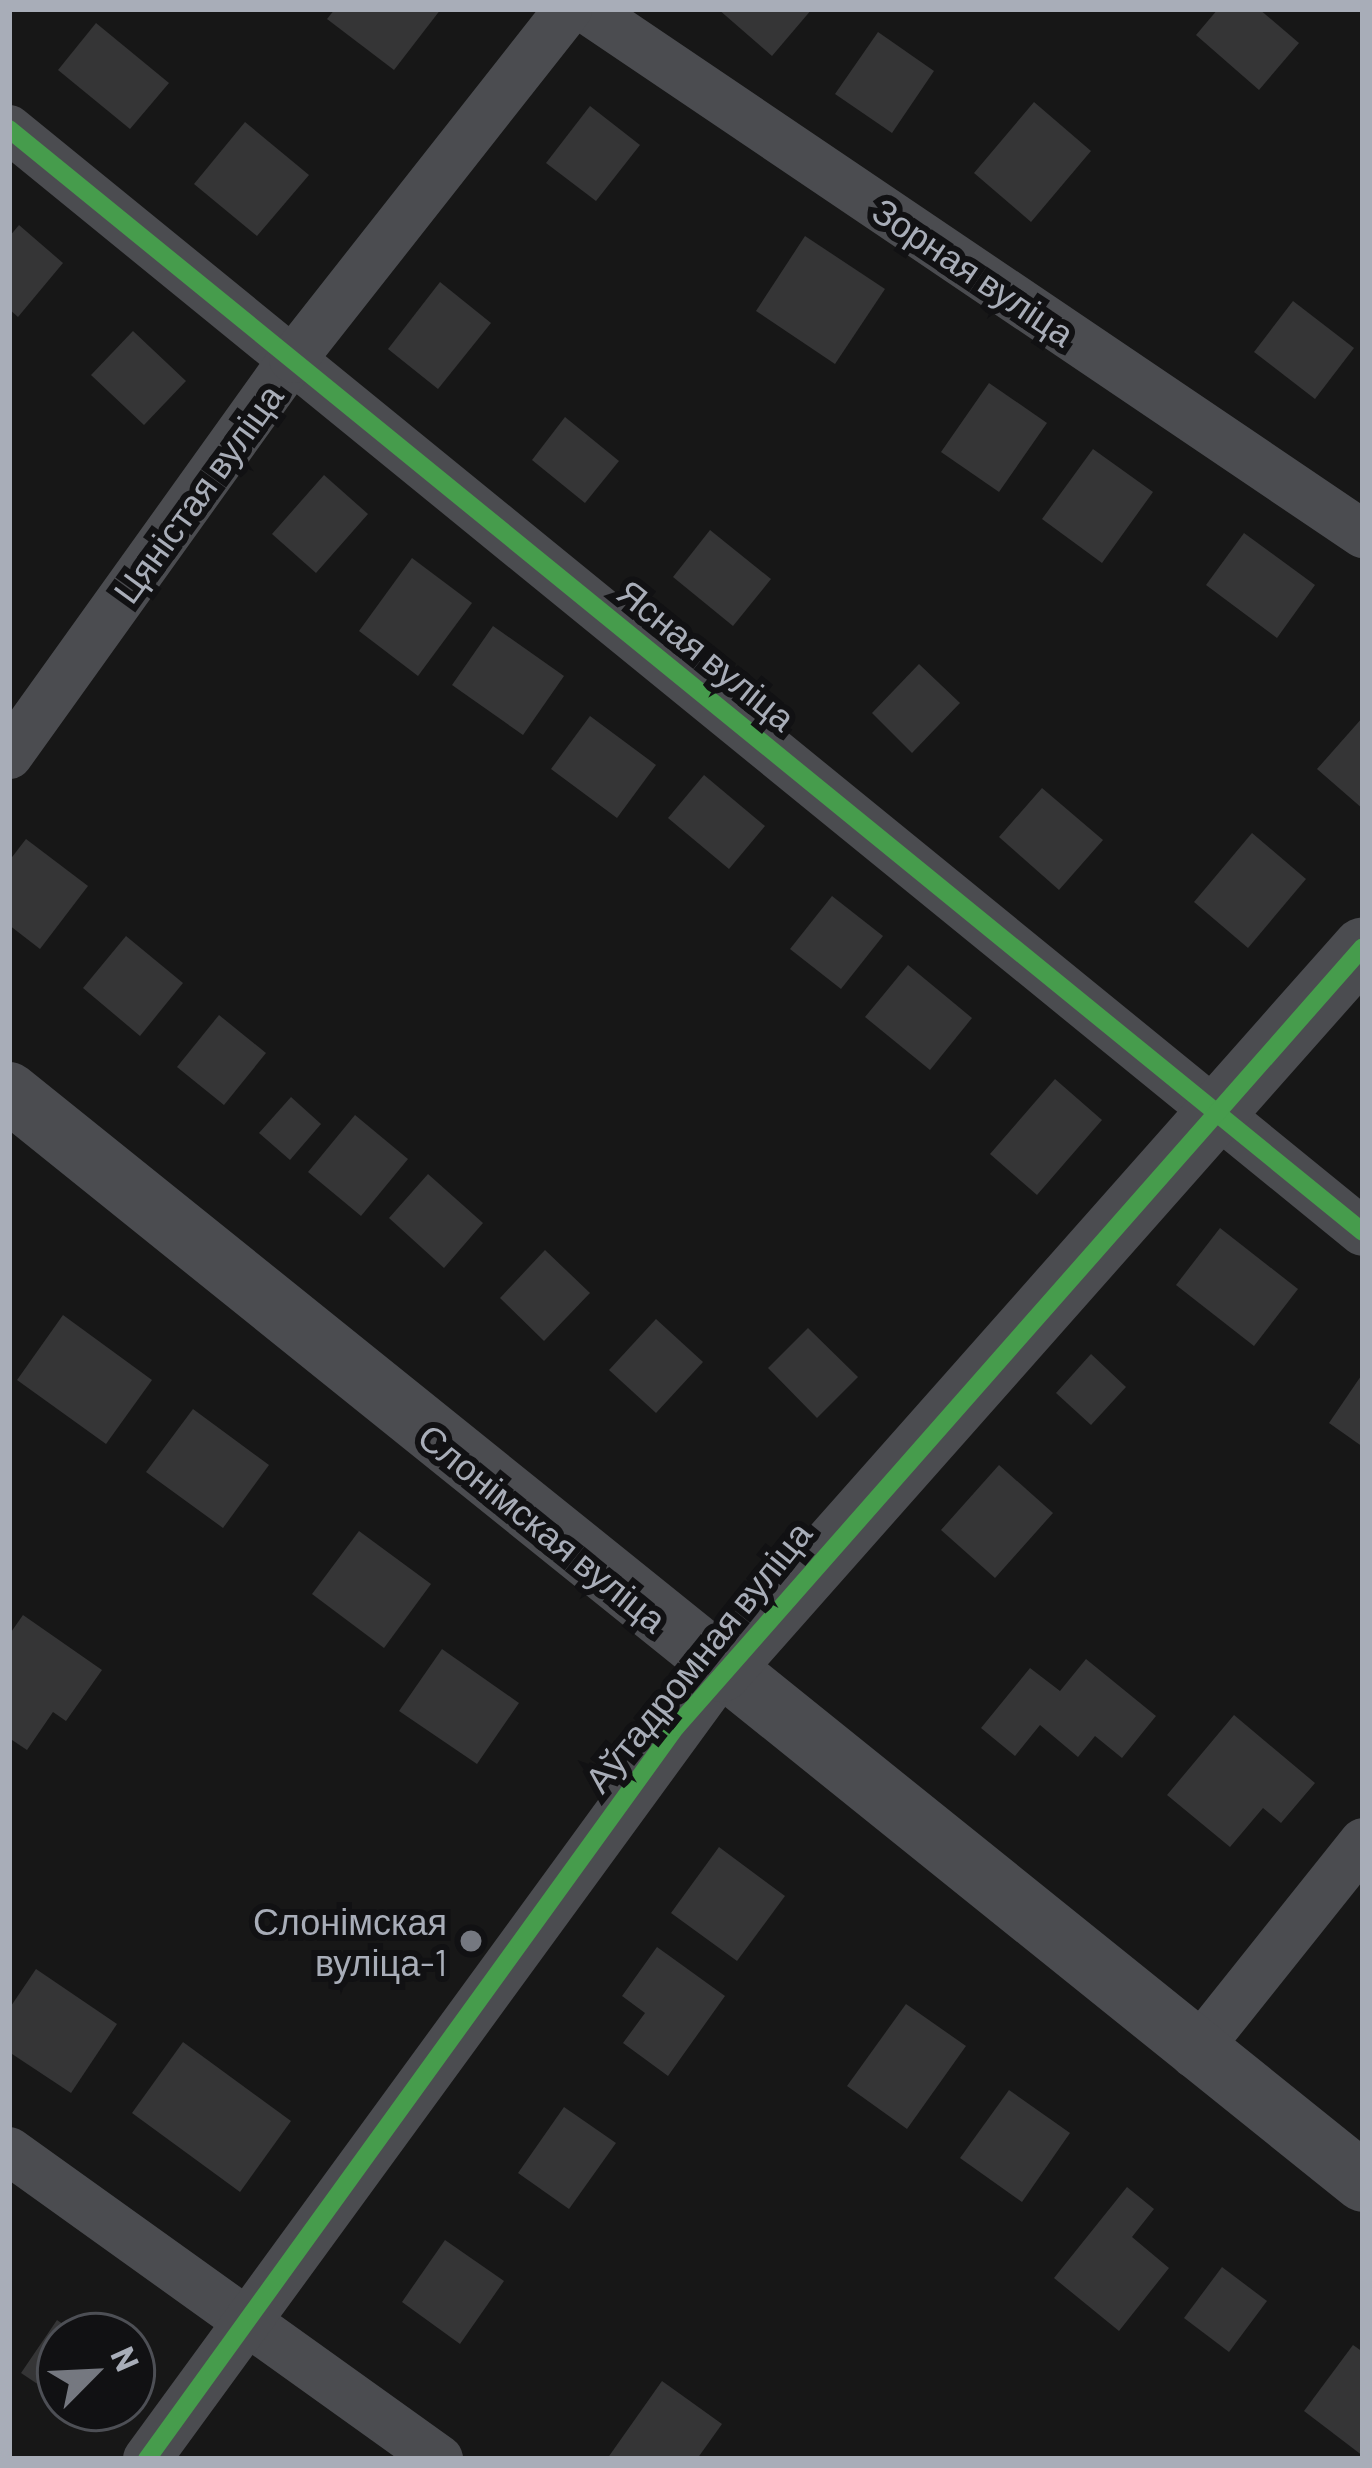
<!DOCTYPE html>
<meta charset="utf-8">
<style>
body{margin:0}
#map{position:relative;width:1372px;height:2468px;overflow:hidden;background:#171717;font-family:Barlow,sans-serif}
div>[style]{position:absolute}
.building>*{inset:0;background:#353536}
.minor>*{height:48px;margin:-24px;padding:0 24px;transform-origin:24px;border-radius:24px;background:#4b4c50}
.tertiary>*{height:60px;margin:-30px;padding:0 30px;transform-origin:30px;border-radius:30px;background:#4b4c50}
.cycleway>*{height:18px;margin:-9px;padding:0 9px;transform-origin:9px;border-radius:9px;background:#469c4c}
.dots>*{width:33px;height:33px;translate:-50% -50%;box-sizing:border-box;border:6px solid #111113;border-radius:50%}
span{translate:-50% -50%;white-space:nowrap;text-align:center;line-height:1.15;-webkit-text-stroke:12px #111113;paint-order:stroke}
.street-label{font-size:36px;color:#a8adb8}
.poi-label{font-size:36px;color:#a8adb8}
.right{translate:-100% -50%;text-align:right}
.frame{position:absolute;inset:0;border:12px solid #a8adb8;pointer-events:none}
.north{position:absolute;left:36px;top:2312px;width:120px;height:120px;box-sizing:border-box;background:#111113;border:3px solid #4d4f55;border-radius:50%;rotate:66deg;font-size:33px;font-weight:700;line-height:48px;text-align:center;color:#a8adb8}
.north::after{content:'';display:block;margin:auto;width:42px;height:54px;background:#757880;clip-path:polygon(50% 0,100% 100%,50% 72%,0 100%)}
</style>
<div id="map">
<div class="building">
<i style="clip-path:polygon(335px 9px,441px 9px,394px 70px,327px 19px)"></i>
<i style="clip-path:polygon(718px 9px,812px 9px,772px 56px)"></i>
<i style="clip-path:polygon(1218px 9px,1259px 9px,1299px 43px,1259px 90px,1196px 35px)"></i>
<i style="clip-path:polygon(96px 23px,169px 83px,130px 129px,58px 70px)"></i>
<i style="clip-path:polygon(878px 32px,934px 71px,892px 133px,835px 94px)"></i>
<i style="clip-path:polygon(1034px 102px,1091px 151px,1031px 222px,974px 173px)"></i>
<i style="clip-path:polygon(590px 106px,640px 145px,596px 201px,546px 163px)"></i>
<i style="clip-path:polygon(245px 122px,309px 175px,257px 236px,194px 184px)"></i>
<i style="clip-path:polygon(19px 225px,63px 263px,18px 317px,9px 309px,9px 237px)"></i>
<i style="clip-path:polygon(805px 236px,885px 289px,835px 364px,756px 311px)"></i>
<i style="clip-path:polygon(440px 282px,491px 323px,438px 389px,388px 349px)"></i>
<i style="clip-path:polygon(1293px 301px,1354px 348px,1315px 399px,1254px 352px)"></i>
<i style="clip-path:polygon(133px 331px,186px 381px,144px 425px,91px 375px)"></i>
<i style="clip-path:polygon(989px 383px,1047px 423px,999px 492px,941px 452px)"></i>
<i style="clip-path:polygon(565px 417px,619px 461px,585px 503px,532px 460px)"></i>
<i style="clip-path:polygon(1093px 449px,1153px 492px,1102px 563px,1042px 519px)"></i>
<i style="clip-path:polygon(324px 475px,368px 514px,316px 573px,272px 534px)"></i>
<i style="clip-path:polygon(710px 530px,771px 579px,733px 626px,673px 577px)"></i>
<i style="clip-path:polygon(1244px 533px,1315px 585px,1277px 638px,1206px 585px)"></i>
<i style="clip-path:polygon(412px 558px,472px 603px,418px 676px,359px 631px)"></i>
<i style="clip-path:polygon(493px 626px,564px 676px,523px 735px,452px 685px)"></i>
<i style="clip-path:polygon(919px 664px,960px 703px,912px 753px,872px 713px)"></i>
<i style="clip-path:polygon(590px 716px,656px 765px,617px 818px,551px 769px)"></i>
<i style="clip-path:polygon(1363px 717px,1363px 809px,1317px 769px)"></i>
<i style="clip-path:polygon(704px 775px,765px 826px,729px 869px,668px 818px)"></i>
<i style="clip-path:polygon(1042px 788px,1103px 840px,1059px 890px,999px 837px)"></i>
<i style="clip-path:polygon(1252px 833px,1306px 879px,1248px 948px,1194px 902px)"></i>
<i style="clip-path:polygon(26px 839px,88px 886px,40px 949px,9px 925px,9px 861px)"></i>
<i style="clip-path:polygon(832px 896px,883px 936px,841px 989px,790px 949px)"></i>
<i style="clip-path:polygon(126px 936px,183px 983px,140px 1036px,83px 988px)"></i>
<i style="clip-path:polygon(908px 965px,972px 1018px,930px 1070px,865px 1017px)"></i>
<i style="clip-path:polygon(219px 1015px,266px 1053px,224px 1105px,177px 1067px)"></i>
<i style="clip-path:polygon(1055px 1079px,1102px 1120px,1037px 1195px,990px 1154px)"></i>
<i style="clip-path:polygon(291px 1097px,321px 1124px,290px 1160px,259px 1133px)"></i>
<i style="clip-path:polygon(355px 1115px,408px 1159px,361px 1216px,308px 1172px)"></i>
<i style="clip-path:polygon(428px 1174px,483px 1223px,444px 1268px,389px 1218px)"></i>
<i style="clip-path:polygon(1220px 1228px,1298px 1289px,1254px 1346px,1176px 1285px)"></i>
<i style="clip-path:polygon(545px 1250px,590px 1293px,544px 1341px,500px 1298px)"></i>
<i style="clip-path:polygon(63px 1315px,152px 1380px,106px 1444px,17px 1380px)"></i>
<i style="clip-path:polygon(656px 1319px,703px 1362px,656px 1413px,609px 1370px)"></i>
<i style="clip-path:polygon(808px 1328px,858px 1377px,817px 1418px,768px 1368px)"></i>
<i style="clip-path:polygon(1091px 1354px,1126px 1387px,1091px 1425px,1056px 1393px)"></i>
<i style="clip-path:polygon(1363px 1373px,1363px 1447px,1329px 1423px)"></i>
<i style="clip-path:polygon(193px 1409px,269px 1465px,223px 1528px,146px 1472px)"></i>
<i style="clip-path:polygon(999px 1465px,1053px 1513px,995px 1578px,941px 1530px)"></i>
<i style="clip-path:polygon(359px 1531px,431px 1584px,384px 1648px,312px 1594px)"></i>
<i style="clip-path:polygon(23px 1615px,102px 1670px,66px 1721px,53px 1712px,27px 1750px,9px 1738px,9px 1635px)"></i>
<i style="clip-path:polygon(442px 1649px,519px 1703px,477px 1764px,399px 1711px)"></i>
<i style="clip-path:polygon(1086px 1659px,1156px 1716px,1122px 1758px,1095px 1736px,1078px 1757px,1040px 1725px,1015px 1756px,981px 1728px,1030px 1668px,1060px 1691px)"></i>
<i style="clip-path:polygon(1234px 1715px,1315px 1783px,1281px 1823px,1263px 1808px,1230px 1847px,1167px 1795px)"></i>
<i style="clip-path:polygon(719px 1847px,785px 1896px,737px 1961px,671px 1913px)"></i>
<i style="clip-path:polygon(657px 1947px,725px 1996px,668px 2076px,623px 2043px,645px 2013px,622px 1996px)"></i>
<i style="clip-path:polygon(36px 1969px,117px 2024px,71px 2093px,9px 2052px,9px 2009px)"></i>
<i style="clip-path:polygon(906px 2004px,966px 2046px,907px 2129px,847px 2086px)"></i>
<i style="clip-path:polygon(183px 2042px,291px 2121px,240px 2192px,132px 2113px)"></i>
<i style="clip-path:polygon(1009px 2090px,1070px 2133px,1022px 2202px,960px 2158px)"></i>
<i style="clip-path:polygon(564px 2107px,616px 2143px,569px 2209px,518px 2173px)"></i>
<i style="clip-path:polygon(1127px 2187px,1154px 2209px,1132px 2237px,1169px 2268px,1119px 2331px,1054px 2278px)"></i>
<i style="clip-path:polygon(445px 2240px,504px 2281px,460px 2344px,402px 2302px)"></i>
<i style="clip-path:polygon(1222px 2267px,1267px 2301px,1229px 2352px,1184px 2318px)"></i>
<i style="clip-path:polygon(57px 2320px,80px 2336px,60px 2336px,60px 2399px,21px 2373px)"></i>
<i style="clip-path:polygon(1353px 2345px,1363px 2352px,1363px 2456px,1304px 2411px)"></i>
<i style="clip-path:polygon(662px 2381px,722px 2424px,697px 2459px,607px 2459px)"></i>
</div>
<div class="minor">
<i style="left:586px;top:9px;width:938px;rotate:34.05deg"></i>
<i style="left:9px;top:129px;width:1746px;rotate:39.17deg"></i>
<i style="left:9px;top:755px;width:487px;rotate:-54.4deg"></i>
<i style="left:293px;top:359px;width:445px;rotate:-51.8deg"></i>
<i style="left:1194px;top:2054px;width:271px;rotate:-51.4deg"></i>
<i style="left:9px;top:2151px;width:529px;rotate:35.61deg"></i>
<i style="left:147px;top:2459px;width:974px;rotate:-53.89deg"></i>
</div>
<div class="tertiary">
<i style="left:9px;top:1092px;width:1738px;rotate:38.83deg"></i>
<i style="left:721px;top:1672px;width:968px;rotate:-48.47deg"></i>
</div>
<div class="cycleway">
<i style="left:9px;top:129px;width:1746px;rotate:39.17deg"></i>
<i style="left:147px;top:2459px;width:903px;rotate:-54.15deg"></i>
<i style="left:676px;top:1727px;width:1039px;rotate:-48.63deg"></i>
</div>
<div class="dots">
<i style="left:471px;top:1941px;background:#757880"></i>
</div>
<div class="street-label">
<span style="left:974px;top:271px;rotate:34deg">Зорная вуліца</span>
<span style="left:197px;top:493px;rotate:-54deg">Цяністая вуліца</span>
<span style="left:707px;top:654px;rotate:39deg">Ясная вуліца</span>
<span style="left:543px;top:1527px;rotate:39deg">Слонімская вуліца</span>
<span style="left:697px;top:1656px;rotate:-51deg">Аўтадромная вуліца</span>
</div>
<div class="poi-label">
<span class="right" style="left:447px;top:1941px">Слонімская<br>вуліца-1</span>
</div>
<div class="frame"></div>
<div class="north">N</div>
</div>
